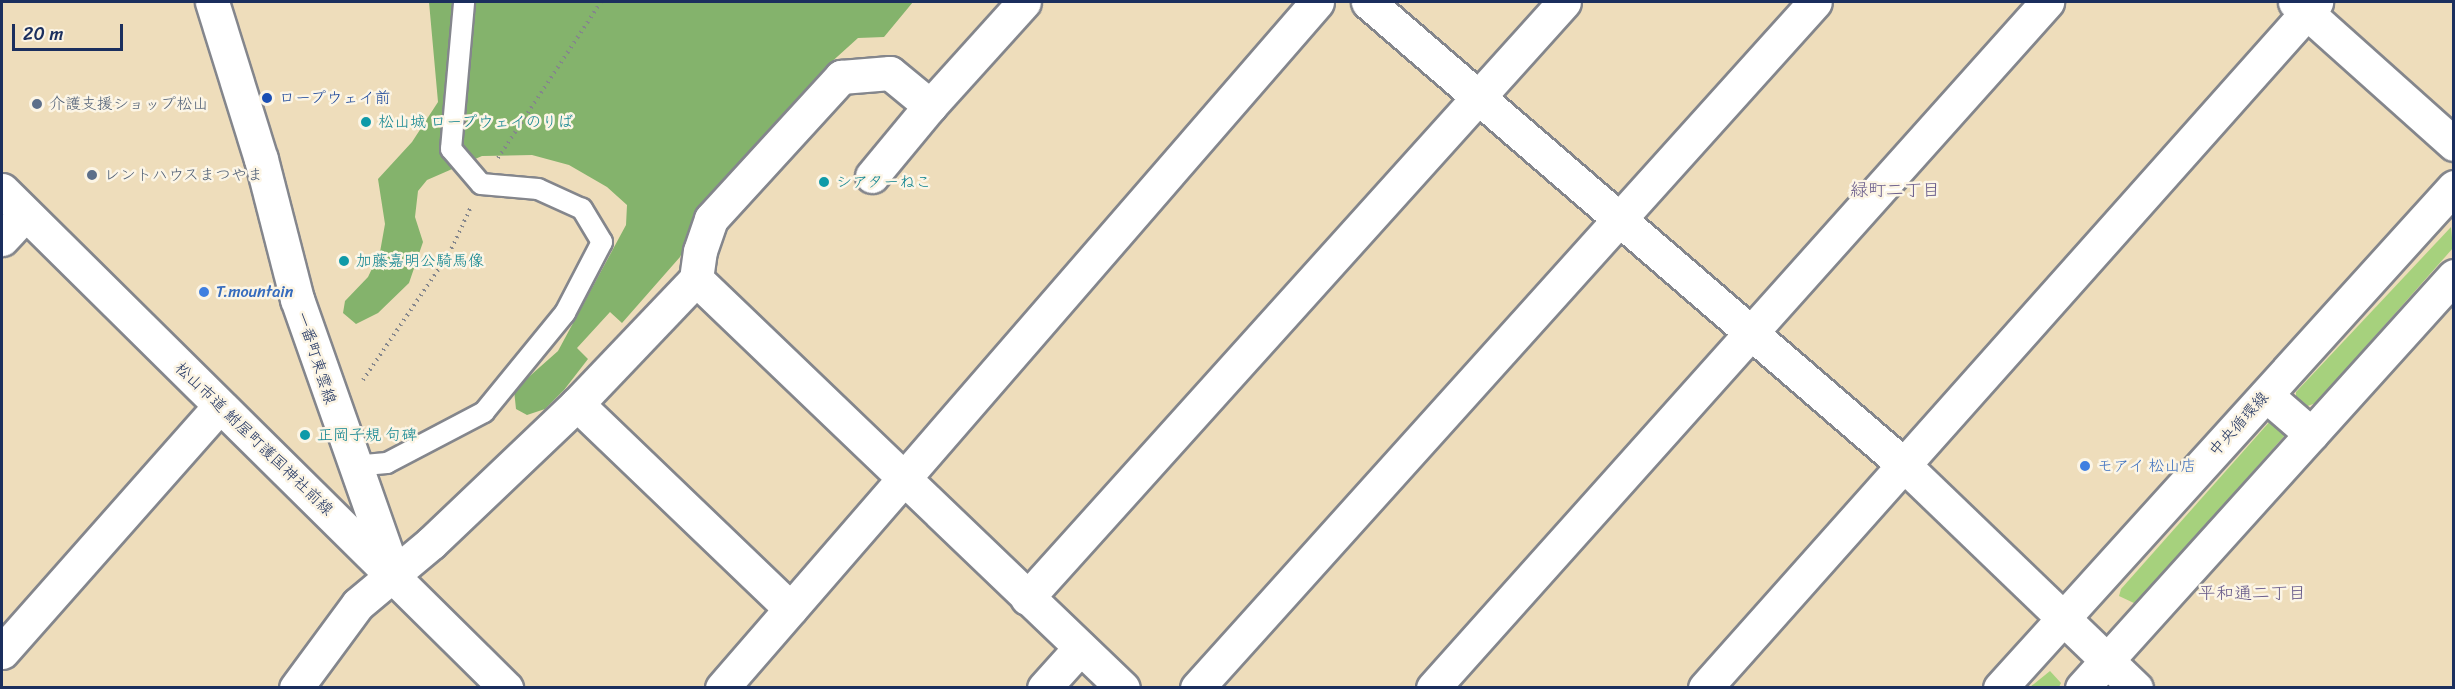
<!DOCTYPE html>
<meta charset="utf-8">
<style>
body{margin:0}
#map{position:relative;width:2455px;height:689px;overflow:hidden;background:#edb;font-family:Sriracha,"Klee One",sans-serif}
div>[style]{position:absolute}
.green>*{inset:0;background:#a6d17d}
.forest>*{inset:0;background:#84b36c}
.path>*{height:4px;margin-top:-2px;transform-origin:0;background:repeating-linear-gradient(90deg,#84868c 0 1.5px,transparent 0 6px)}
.roads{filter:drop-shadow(2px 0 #84868c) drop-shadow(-2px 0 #84868c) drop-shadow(0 2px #84868c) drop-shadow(0 -2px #84868c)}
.service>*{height:20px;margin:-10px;padding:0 10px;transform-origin:10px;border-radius:10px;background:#fff}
.minor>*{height:33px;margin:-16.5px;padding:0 16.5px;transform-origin:16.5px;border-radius:16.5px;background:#fff}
.tertiary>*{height:33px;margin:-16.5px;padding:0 16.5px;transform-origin:16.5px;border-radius:16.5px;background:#fff}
.dots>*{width:16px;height:16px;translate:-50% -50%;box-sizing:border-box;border:3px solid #fcf5e5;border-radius:50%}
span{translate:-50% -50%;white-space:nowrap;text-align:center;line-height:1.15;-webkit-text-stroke:5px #fcf5e5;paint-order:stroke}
.transit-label{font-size:16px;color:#164399}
.left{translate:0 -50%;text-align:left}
.service-label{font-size:16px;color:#4e5e75}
.culture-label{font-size:16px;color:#0d838f}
.shop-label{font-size:16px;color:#366cbe}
.street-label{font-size:16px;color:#1b2f5e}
.neighbourhood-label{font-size:18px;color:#665989}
.frame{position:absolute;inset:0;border:3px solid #1b2f5e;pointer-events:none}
.scale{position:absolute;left:12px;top:24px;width:111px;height:27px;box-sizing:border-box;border:3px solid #1b2f5e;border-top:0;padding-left:8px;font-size:18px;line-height:21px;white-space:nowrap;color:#1b2f5e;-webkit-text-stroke:4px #fcf5e5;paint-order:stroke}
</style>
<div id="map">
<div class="green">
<i style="clip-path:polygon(2451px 227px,2453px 248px,2316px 403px,2302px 408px,2296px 401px,2296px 392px)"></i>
<i style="clip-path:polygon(2272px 419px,2286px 434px,2136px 604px,2119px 596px,2121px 589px)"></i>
<i style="clip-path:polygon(2050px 671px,2061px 683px,2059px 687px,2030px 687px)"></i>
</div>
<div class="forest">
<i style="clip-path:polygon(429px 2px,913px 2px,884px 37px,858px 38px,827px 66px,703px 211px,680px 257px,622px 323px,610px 312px,577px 348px,588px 359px,564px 390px,545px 409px,527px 415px,516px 409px,514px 390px,558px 351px,626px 225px,627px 205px,607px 187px,569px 165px,532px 155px,482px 156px,427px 180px,418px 191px,415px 217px,423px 242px,409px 283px,378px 313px,356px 324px,343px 313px,345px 301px,368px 277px,380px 252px,385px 224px,378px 179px,412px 142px,438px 102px)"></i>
</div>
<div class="path">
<i style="left:498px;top:158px;width:187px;rotate:-56.6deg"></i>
<i style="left:363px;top:380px;width:153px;rotate:-55.7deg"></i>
<i style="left:449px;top:254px;width:50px;rotate:-65deg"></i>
</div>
<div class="roads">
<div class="service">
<i style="left:353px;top:466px;width:34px;rotate:-5deg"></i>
<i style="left:387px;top:463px;width:110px;rotate:-27.7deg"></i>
<i style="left:484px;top:412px;width:128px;rotate:-50.7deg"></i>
<i style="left:565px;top:313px;width:80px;rotate:-62.5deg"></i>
<i style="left:602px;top:242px;width:39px;rotate:-121deg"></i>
<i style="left:582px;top:209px;width:48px;rotate:-155.6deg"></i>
<i style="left:538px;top:189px;width:57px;rotate:-175deg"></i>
<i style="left:481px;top:184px;width:46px;rotate:-130.6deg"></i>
<i style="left:451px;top:149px;width:148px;rotate:-84.9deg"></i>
</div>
<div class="minor">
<i style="left:212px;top:2px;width:164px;rotate:72.7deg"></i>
<i style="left:261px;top:159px;width:145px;rotate:75.6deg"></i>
<i style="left:297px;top:299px;width:289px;rotate:70.6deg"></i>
<i style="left:1368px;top:2px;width:708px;rotate:40.82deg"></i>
<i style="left:1904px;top:465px;width:322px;rotate:43.9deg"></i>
<i style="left:2295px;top:2px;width:213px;rotate:41.8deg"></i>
<i style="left:872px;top:176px;width:91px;rotate:-50.4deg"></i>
<i style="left:2px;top:239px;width:34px;rotate:-47deg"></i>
<i style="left:696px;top:279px;width:28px;rotate:-82deg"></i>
<i style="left:700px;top:251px;width:34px;rotate:-71deg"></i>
<i style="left:711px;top:219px;width:193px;rotate:-47.5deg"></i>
<i style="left:841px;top:77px;width:49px;rotate:-4.7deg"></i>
<i style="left:890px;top:73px;width:52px;rotate:39.5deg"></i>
<i style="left:930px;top:106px;width:140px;rotate:-47.9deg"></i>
<i style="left:577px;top:404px;width:296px;rotate:43.8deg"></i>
<i style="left:1027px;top:598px;width:802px;rotate:-47.98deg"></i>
<i style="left:2px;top:652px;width:327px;rotate:-48.5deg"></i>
<i style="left:296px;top:688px;width:104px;rotate:-53.6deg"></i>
<i style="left:358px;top:604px;width:95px;rotate:-39.9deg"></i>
<i style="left:431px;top:543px;width:202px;rotate:-43.6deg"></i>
<i style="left:577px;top:404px;width:173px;rotate:-46.4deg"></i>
<i style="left:696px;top:279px;width:591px;rotate:43.77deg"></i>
<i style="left:1044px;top:688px;width:54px;rotate:-48deg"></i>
<i style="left:1197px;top:688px;width:923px;rotate:-47.99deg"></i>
<i style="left:1433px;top:688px;width:921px;rotate:-48.17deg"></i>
<i style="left:1705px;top:688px;width:919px;rotate:-48.31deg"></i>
</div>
<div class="tertiary">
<i style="left:2px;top:190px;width:709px;rotate:44.66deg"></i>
<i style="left:2266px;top:395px;width:60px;rotate:40.9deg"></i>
<i style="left:722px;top:688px;width:908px;rotate:-49.06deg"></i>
<i style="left:2000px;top:688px;width:676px;rotate:-47.82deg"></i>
<i style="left:2082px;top:688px;width:555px;rotate:-47.92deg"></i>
</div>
</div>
<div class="dots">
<i style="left:267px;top:98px;background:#1a4fb4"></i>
<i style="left:37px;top:104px;background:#5c6f8a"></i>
<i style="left:366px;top:122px;background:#0f9aa8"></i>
<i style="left:92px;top:175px;background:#5c6f8a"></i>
<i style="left:824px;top:182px;background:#0f9aa8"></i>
<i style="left:344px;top:261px;background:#0f9aa8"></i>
<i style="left:204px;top:292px;background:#3f7fe0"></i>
<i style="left:305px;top:435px;background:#0f9aa8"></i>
<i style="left:2085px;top:466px;background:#3f7fe0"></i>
</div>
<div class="transit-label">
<span class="left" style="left:279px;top:98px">ロープウェイ前</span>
</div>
<div class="service-label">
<span class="left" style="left:49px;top:104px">介護支援ショップ松山</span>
<span class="left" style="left:104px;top:175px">レントハウスまつやま</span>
</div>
<div class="culture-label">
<span class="left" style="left:378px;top:122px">松山城 ロープウェイのりば</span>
<span class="left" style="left:836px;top:182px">シアターねこ</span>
<span class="left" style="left:356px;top:261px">加藤嘉明公騎馬像</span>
<span class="left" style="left:317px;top:435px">正岡子規 句碑</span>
</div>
<div class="shop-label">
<span class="left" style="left:216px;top:292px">T.mountain</span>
<span class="left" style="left:2097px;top:466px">モアイ 松山店</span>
</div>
<div class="street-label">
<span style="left:316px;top:358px;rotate:72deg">一番町東雲線</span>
<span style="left:2239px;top:424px;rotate:-48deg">中央循環線</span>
<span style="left:254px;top:439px;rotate:44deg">松山市道 鮒屋町護国神社前線</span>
</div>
<div class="neighbourhood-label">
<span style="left:1895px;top:190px">緑町二丁目</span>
<span style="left:2252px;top:593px">平和通二丁目</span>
</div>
<div class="frame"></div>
<div class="scale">20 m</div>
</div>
